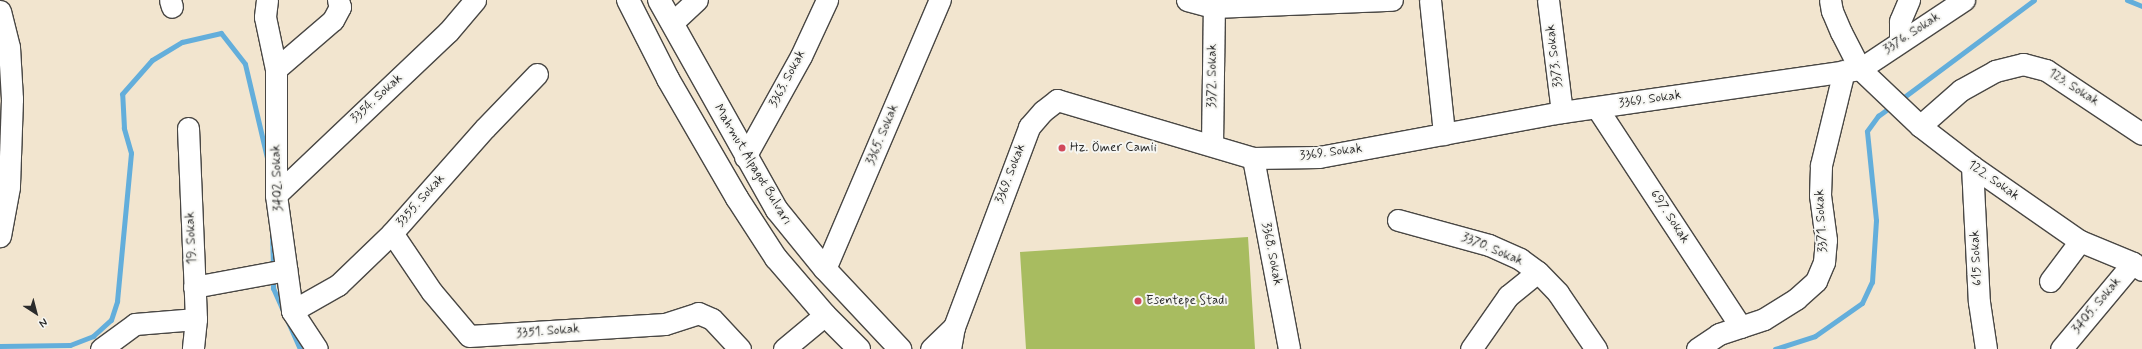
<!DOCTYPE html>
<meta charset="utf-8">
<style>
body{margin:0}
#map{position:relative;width:2142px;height:349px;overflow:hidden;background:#f2e5cf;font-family:Mynerve,sans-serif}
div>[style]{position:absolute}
.green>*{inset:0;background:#a8bc60}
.stream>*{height:5px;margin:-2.5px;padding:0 2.5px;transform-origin:2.5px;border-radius:2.5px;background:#63aedb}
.roads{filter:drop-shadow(1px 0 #494744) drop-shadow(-1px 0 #494744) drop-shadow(0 1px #494744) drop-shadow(0 -1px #494744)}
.minor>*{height:21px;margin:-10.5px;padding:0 10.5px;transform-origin:10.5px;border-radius:10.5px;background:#fff}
.major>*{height:22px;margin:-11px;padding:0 11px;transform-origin:11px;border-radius:11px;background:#fff}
.dots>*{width:11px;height:11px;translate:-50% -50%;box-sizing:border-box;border:2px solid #f6f6f2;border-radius:50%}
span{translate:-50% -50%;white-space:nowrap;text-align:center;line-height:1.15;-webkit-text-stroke:4px #f6f6f2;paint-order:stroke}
.street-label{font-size:13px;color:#2b2b2b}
.poi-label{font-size:13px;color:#2b2b2b}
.left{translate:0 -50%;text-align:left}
.north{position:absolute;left:16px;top:293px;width:40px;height:40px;-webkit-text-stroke:3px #f6f6f2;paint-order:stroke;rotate:144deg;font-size:11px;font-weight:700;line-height:16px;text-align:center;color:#2b2b2b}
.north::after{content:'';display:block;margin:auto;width:14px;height:18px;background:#2b2b2b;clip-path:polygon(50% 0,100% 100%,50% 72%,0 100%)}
</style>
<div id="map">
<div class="green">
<i style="clip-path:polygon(1248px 237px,1255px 349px,1026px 349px,1020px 252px)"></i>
</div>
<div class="stream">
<i style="left:2127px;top:0;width:16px;rotate:22deg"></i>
<i style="left:1900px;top:100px;width:167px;rotate:-36.7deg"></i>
<i style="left:272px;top:236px;width:32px;rotate:88deg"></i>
<i style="left:273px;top:278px;width:10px;rotate:90deg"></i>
<i style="left:273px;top:288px;width:67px;rotate:66.1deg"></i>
<i style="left:0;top:346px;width:70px;rotate:-0.8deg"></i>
<i style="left:70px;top:345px;width:25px;rotate:-21deg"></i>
<i style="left:93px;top:336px;width:24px;rotate:-42deg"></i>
<i style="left:111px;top:320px;width:20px;rotate:-72deg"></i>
<i style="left:117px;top:301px;width:149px;rotate:-84.6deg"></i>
<i style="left:131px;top:153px;width:26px;rotate:-106deg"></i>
<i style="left:124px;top:128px;width:34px;rotate:-93deg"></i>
<i style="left:122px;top:94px;width:45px;rotate:-48.6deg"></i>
<i style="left:152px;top:60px;width:35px;rotate:-31deg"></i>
<i style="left:182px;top:42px;width:40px;rotate:-13deg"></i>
<i style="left:221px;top:33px;width:39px;rotate:52deg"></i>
<i style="left:245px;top:64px;width:97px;rotate:76.8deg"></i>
<i style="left:1775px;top:349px;width:42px;rotate:-18deg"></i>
<i style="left:1815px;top:336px;width:57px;rotate:-35.1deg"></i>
<i style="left:1862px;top:303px;width:23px;rotate:-65deg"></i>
<i style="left:1872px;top:282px;width:62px;rotate:-86.3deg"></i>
<i style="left:1876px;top:220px;width:89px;rotate:-95.8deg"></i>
<i style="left:1867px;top:131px;width:19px;rotate:-54deg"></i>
<i style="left:1878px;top:116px;width:17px;rotate:-36deg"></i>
</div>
<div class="roads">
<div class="minor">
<i style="left:170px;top:0;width:7px;rotate:74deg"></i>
<i style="left:267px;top:0;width:17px;rotate:97deg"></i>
<i style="left:265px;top:17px;width:53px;rotate:78.1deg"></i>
<i style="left:276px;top:69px;width:126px;rotate:90deg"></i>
<i style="left:276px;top:195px;width:117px;rotate:82.1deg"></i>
<i style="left:292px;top:311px;width:45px;rotate:56.7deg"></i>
<i style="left:1187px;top:0;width:28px;rotate:15deg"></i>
<i style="left:1214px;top:7px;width:178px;rotate:-2.3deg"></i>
<i style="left:1430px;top:0;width:135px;rotate:84deg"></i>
<i style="left:1548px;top:0;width:113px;rotate:82.9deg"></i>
<i style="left:1830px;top:0;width:11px;rotate:80deg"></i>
<i style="left:1832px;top:11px;width:23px;rotate:67deg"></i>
<i style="left:1841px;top:32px;width:42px;rotate:62.8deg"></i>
<i style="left:1860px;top:69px;width:83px;rotate:43.5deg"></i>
<i style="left:1920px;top:126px;width:66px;rotate:37.6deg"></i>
<i style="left:1972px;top:166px;width:131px;rotate:34.8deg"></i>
<i style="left:2080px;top:241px;width:57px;rotate:22.5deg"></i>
<i style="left:2133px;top:263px;width:11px;rotate:38deg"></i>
<i style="left:0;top:11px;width:37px;rotate:76deg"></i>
<i style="left:9px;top:47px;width:52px;rotate:86.7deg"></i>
<i style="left:12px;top:99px;width:88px;rotate:92deg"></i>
<i style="left:9px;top:187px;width:50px;rotate:100.4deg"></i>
<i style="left:672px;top:23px;width:34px;rotate:-43deg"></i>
<i style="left:1900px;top:41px;width:20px;rotate:-90deg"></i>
<i style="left:1900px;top:21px;width:23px;rotate:-67deg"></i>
<i style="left:276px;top:69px;width:75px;rotate:-40.7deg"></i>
<i style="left:333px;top:20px;width:15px;rotate:-62deg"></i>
<i style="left:340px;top:7px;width:7px;rotate:-106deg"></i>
<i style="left:1597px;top:108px;width:262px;rotate:56.7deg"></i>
<i style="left:1920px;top:126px;width:55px;rotate:-41.3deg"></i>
<i style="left:1961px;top:90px;width:39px;rotate:-29deg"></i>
<i style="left:1995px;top:71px;width:29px;rotate:-14deg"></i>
<i style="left:2023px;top:64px;width:24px;rotate:15deg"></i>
<i style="left:2046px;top:70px;width:115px;rotate:33.7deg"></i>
<i style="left:188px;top:128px;width:191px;rotate:87.6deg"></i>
<i style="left:196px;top:319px;width:30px;rotate:96deg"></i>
<i style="left:1212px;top:145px;width:138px;rotate:-89.2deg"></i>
<i style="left:745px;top:157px;width:115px;rotate:-61deg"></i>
<i style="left:801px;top:56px;width:62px;rotate:-65.1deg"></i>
<i style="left:1253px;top:158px;width:194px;rotate:79.3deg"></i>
<i style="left:1972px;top:166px;width:136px;rotate:87.1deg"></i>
<i style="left:1979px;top:302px;width:48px;rotate:81.5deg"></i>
<i style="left:276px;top:195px;width:237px;rotate:-43.5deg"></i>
<i style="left:448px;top:32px;width:42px;rotate:-49.8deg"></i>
<i style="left:1398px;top:220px;width:94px;rotate:15.4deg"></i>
<i style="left:1489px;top:245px;width:34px;rotate:24deg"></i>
<i style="left:1520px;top:259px;width:22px;rotate:36deg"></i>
<i style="left:1538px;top:272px;width:29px;rotate:46deg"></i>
<i style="left:1558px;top:293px;width:68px;rotate:55.8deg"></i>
<i style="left:392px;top:233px;width:71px;rotate:55.9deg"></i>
<i style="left:432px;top:292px;width:57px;rotate:49.9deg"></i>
<i style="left:469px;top:336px;width:196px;rotate:-3.5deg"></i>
<i style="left:665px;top:324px;width:35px;rotate:-18deg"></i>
<i style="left:698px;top:313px;width:15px;rotate:23deg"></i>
<i style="left:712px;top:319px;width:41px;rotate:47deg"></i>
<i style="left:825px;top:269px;width:293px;rotate:-66.9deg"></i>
<i style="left:2050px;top:281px;width:50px;rotate:-53.1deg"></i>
<i style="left:194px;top:287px;width:94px;rotate:-10.5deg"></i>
<i style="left:292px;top:311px;width:53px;rotate:-29.5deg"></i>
<i style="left:338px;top:285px;width:75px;rotate:-43.9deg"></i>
<i style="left:392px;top:233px;width:140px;rotate:-48.5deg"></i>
<i style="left:485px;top:128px;width:75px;rotate:-46.1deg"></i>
<i style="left:101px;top:349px;width:42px;rotate:-36.3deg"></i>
<i style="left:135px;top:324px;width:61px;rotate:-4.7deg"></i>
<i style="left:784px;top:349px;width:53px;rotate:-39.7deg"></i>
<i style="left:931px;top:349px;width:32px;rotate:-44deg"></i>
<i style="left:950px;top:349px;width:22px;rotate:-80deg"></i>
<i style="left:954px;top:327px;width:214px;rotate:-69.4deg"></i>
<i style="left:1029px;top:127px;width:21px;rotate:-49deg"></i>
<i style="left:1043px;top:111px;width:18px;rotate:-38deg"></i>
<i style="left:1057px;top:100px;width:204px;rotate:16.5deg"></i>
<i style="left:1253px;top:158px;width:66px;rotate:-0.9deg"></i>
<i style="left:1319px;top:157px;width:247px;rotate:-10.5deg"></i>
<i style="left:1562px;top:112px;width:301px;rotate:-8.2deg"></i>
<i style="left:1860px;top:69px;width:125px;rotate:-33.6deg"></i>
<i style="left:1471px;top:349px;width:65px;rotate:-55.1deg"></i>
<i style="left:1508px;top:296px;width:38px;rotate:-39deg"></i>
<i style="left:1697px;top:349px;width:27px;rotate:-34deg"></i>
<i style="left:1719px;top:334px;width:47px;rotate:-18.4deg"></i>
<i style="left:1764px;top:319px;width:38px;rotate:-32deg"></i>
<i style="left:1796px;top:299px;width:27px;rotate:-42deg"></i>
<i style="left:1816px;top:281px;width:21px;rotate:-67deg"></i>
<i style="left:1824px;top:262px;width:22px;rotate:-85deg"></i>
<i style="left:1826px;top:240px;width:45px;rotate:-97.6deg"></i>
<i style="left:1820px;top:195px;width:30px;rotate:-88deg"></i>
<i style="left:1821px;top:165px;width:97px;rotate:-76.3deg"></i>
<i style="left:2061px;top:349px;width:112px;rotate:-50.1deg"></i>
</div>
<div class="major">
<i style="left:628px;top:0;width:89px;rotate:63.1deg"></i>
<i style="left:668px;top:79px;width:138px;rotate:59.9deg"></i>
<i style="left:737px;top:198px;width:72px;rotate:57deg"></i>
<i style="left:776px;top:258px;width:75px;rotate:49.3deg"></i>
<i style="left:825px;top:315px;width:48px;rotate:45deg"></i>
<i style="left:659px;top:0;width:241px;rotate:60.7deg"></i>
<i style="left:777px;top:210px;width:76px;rotate:50.9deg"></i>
<i style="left:825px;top:269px;width:110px;rotate:46.8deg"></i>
</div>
</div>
<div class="dots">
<i style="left:1062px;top:148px;background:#d1495b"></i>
<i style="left:1138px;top:301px;background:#d1495b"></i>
</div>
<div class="street-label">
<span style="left:1912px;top:34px;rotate:-33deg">3376. Sokak</span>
<span style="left:1555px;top:56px;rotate:-97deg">3373. Sokak</span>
<span style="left:1213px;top:76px;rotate:-89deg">3372. Sokak</span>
<span style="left:788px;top:79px;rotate:-62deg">3363. Sokak</span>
<span style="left:2073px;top:88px;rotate:33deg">123. Sokak</span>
<span style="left:377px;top:99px;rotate:-43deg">3354. Sokak</span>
<span style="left:1650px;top:100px;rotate:-8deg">3369. Sokak</span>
<span style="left:883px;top:135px;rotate:-67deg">3365. Sokak</span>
<span style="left:1331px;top:153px;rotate:-7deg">3369. Sokak</span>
<span style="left:752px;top:165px;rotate:59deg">Mahmut Alpagot Bulvarı</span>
<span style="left:1011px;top:174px;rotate:-69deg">3369. Sokak</span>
<span style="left:278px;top:178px;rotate:-92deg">3402. Sokak</span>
<span style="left:1993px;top:181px;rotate:35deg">122. Sokak</span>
<span style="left:421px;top:201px;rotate:-48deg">3355. Sokak</span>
<span style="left:1669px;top:217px;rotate:57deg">697. Sokak</span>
<span style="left:1822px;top:221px;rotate:-93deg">3371. Sokak</span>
<span style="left:192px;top:238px;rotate:-92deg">19. Sokak</span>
<span style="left:1492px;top:250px;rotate:23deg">3370. Sokak</span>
<span style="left:1271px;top:254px;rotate:79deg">3368. Sokak</span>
<span style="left:1977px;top:258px;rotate:-93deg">615 Sokak</span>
<span style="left:2097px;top:306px;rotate:-50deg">3405. Sokak</span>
<span style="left:548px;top:332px;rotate:-4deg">3351. Sokak</span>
</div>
<div class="poi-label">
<span class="left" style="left:1070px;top:148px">Hz. Ömer Camii</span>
<span class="left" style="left:1146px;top:301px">Esentepe Stadı</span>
</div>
<div class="north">N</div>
</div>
